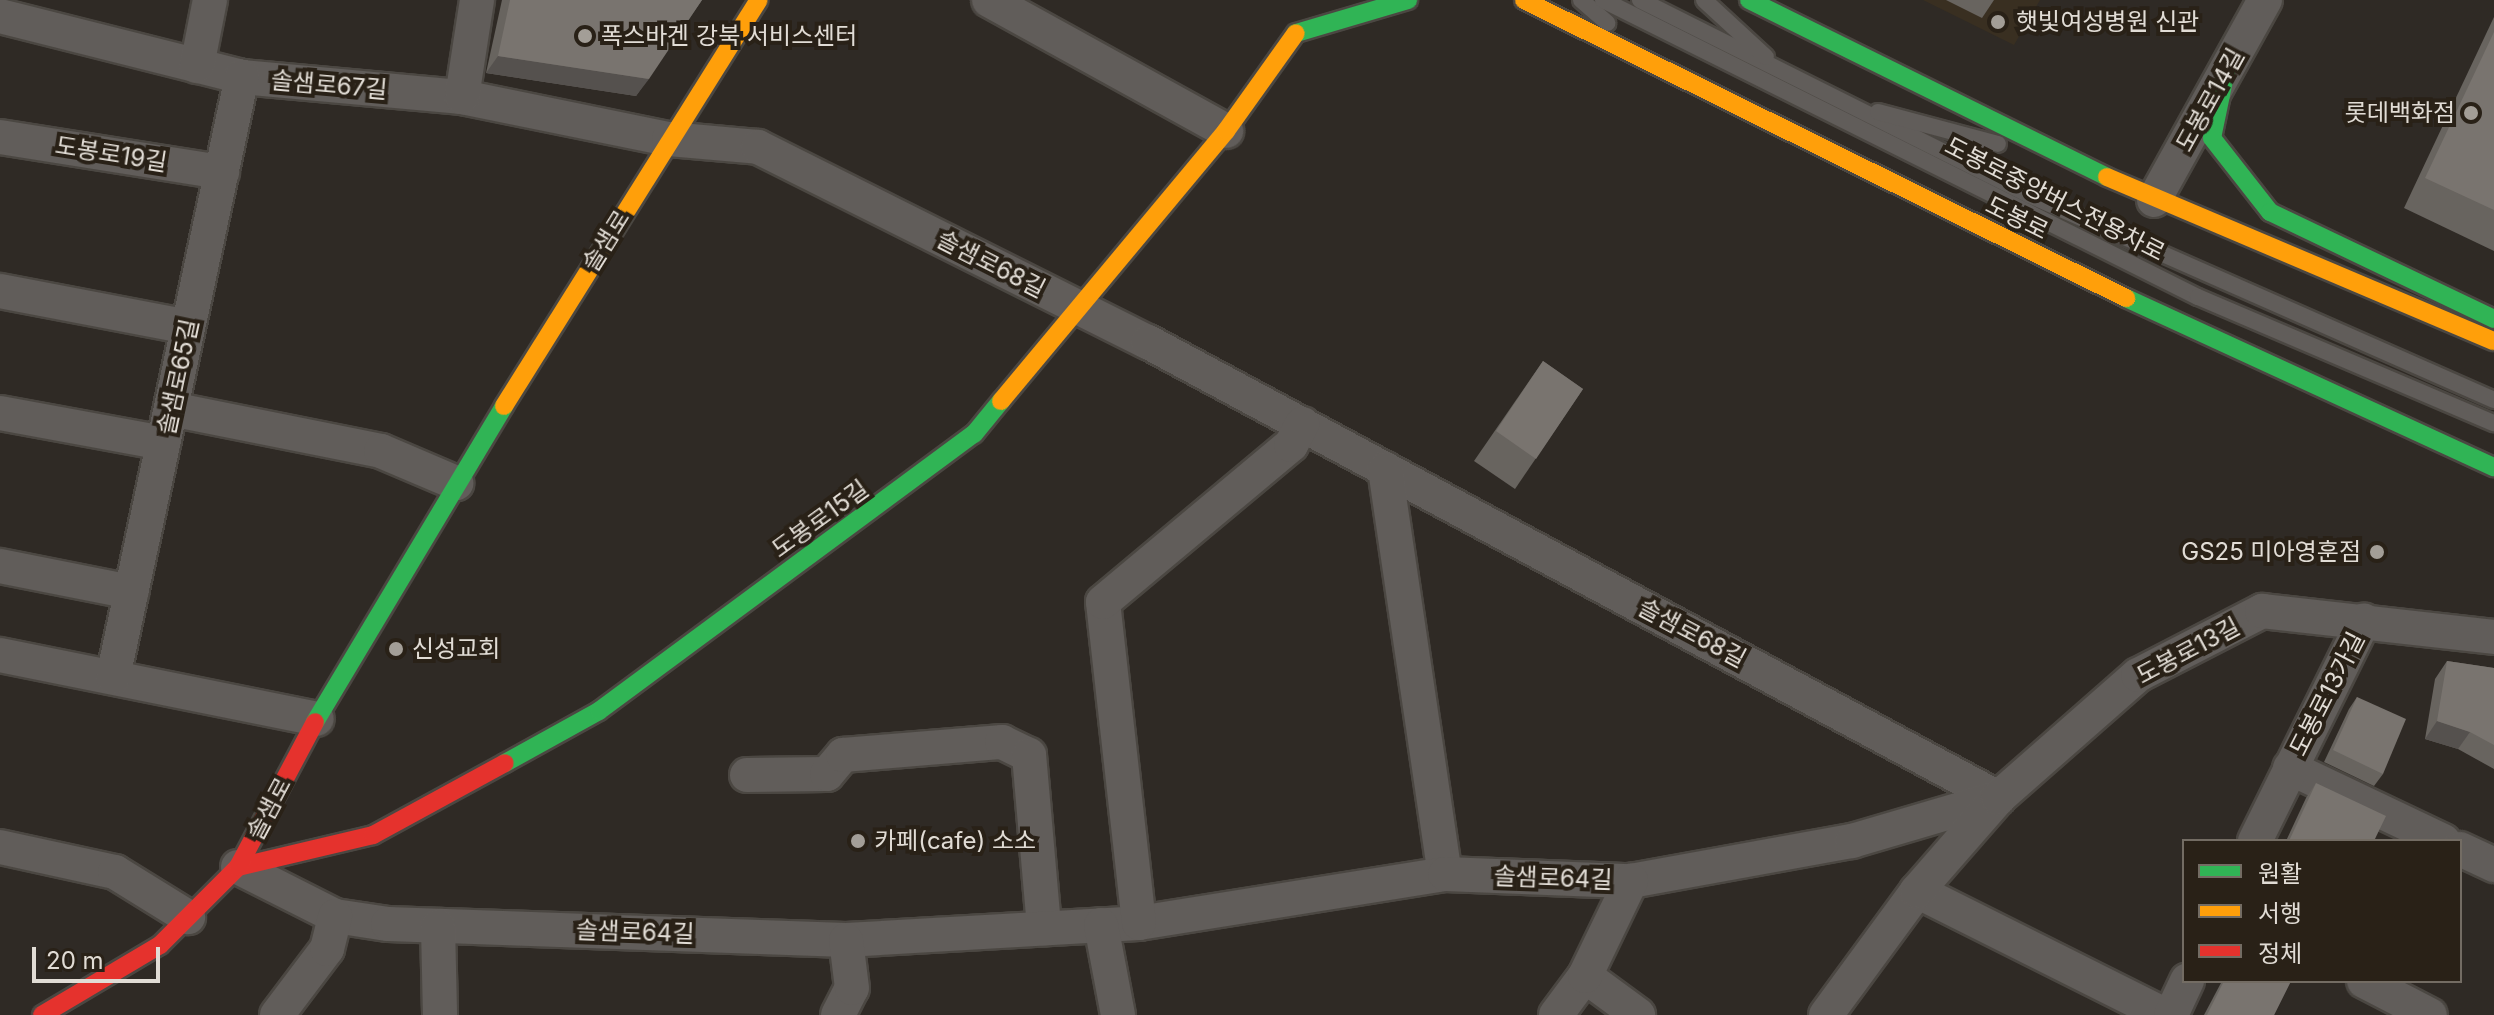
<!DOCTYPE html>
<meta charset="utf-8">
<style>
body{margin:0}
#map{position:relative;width:2494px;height:1015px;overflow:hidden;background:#2f2a25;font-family:Inter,"Noto Sans KR",sans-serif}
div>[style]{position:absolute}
.built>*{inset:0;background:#392f21}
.roads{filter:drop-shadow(2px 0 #4b4742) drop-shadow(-2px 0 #4b4742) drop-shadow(0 2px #4b4742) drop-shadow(0 -2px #4b4742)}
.lane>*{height:16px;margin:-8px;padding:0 8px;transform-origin:8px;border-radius:8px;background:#615d5a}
.street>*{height:34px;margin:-17px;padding:0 17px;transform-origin:17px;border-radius:17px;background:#615d5a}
.fast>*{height:18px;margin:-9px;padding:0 9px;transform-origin:9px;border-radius:9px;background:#30b455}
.slow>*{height:18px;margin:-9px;padding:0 9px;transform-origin:9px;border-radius:9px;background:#ff9f0a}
.jam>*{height:18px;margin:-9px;padding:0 9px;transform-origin:9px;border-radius:9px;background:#e5322d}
.wall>*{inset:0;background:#68645f}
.shaded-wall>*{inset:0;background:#55514e}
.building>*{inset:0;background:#79746f}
.dots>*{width:22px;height:22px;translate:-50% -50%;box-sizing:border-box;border:4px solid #292117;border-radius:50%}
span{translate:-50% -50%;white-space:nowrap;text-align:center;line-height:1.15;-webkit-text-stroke:8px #292117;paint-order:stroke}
.poi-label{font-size:24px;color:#e1dcd5}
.left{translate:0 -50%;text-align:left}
.right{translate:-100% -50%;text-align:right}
.street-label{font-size:24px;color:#e1dcd5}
.legend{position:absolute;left:2182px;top:839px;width:280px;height:144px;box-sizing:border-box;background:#292117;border:2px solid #736c63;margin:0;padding:10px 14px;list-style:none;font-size:24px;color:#e1dcd5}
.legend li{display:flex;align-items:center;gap:16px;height:40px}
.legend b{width:40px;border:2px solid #736c63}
.scale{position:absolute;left:32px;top:947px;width:128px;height:36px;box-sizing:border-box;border:4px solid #e1dcd5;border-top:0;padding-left:10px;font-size:24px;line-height:28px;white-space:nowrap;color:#e1dcd5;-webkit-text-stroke:6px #292117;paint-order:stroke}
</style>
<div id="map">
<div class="built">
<i style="clip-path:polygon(1923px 0,2040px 0,2014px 45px)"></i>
</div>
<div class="roads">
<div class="lane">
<i style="left:1581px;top:0;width:35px;rotate:41deg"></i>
<i style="left:1603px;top:0;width:665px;rotate:26.53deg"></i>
<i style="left:2198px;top:297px;width:322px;rotate:23.1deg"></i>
<i style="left:1640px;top:0;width:435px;rotate:26.6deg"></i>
<i style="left:2029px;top:195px;width:508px;rotate:23.79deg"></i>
<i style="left:1704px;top:0;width:84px;rotate:42.6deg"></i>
<i style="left:1878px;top:112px;width:124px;rotate:14.9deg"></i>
</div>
<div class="street">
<i style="left:989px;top:0;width:271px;rotate:28.9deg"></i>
<i style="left:0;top:16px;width:250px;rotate:14.1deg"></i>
<i style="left:242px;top:77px;width:221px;rotate:5.2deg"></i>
<i style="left:462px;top:97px;width:211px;rotate:11.5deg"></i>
<i style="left:669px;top:139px;width:89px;rotate:5.1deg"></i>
<i style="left:758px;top:147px;width:436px;rotate:26.6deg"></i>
<i style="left:1148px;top:342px;width:965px;rotate:28.21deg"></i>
<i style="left:197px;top:66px;width:67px;rotate:-78.9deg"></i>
<i style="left:462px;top:97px;width:98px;rotate:-81.2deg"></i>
<i style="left:0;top:137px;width:225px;rotate:9deg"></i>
<i style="left:2154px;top:200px;width:229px;rotate:-61deg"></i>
<i style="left:0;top:291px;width:191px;rotate:10.8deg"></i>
<i style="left:171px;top:409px;width:214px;rotate:11.3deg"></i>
<i style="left:381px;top:451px;width:82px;rotate:23.1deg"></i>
<i style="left:0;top:413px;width:166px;rotate:10.4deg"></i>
<i style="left:1385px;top:469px;width:409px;rotate:81.6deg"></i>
<i style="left:0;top:566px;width:134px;rotate:11.2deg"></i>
<i style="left:0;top:655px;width:323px;rotate:11.4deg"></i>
<i style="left:113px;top:677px;width:614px;rotate:-77.87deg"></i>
<i style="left:2290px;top:768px;width:170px;rotate:25.5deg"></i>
<i style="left:747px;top:775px;width:80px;rotate:-0.7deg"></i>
<i style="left:827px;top:774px;width:25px;rotate:-50deg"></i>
<i style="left:843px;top:755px;width:160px;rotate:-4.7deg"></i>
<i style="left:1002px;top:742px;width:30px;rotate:26deg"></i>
<i style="left:1029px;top:755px;width:174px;rotate:85deg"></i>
<i style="left:2255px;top:841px;width:246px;rotate:-63.7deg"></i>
<i style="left:0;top:847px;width:118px;rotate:12.3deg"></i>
<i style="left:115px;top:872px;width:86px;rotate:31.7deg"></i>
<i style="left:2460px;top:849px;width:38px;rotate:25deg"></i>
<i style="left:238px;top:867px;width:109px;rotate:26.8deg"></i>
<i style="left:335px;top:916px;width:54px;rotate:8.6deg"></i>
<i style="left:388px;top:924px;width:458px;rotate:2deg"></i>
<i style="left:846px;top:940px;width:293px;rotate:-3.3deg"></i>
<i style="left:1139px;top:923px;width:310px;rotate:-9.1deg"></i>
<i style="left:1445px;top:874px;width:186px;rotate:2.2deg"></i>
<i style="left:1631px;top:881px;width:225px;rotate:-10.3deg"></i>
<i style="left:1852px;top:841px;width:152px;rotate:-16.4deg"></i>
<i style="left:1917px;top:891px;width:277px;rotate:26.6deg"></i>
<i style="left:1139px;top:923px;width:323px;rotate:-96.4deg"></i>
<i style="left:1103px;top:602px;width:245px;rotate:-39.9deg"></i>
<i style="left:1291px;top:445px;width:24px;rotate:-62deg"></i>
<i style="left:1101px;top:925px;width:92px;rotate:79.3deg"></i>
<i style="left:438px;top:926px;width:89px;rotate:88.7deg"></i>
<i style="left:1585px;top:976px;width:66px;rotate:36.3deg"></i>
<i style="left:2364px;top:981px;width:74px;rotate:27.3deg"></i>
<i style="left:277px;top:1015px;width:83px;rotate:-52.9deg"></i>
<i style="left:327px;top:949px;width:34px;rotate:-76deg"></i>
<i style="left:838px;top:1015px;width:30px;rotate:-63deg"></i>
<i style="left:852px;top:988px;width:48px;rotate:-97.1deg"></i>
<i style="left:1556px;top:1015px;width:49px;rotate:-53.4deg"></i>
<i style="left:1585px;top:976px;width:106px;rotate:-64.2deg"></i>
<i style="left:1826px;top:1015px;width:154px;rotate:-53.7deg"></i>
<i style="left:1917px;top:891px;width:123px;rotate:-48.9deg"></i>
<i style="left:1998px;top:798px;width:186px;rotate:-41.3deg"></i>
<i style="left:2138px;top:675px;width:140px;rotate:-27.3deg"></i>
<i style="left:2262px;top:611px;width:233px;rotate:6.4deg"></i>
<i style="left:2171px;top:1015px;width:38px;rotate:-65deg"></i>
</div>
<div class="fast">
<i style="left:1749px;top:0;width:399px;rotate:26.3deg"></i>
<i style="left:1296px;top:33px;width:117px;rotate:-16.4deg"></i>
<i style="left:2226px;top:71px;width:68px;rotate:101.8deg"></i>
<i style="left:2212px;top:138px;width:94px;rotate:51.9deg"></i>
<i style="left:2270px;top:212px;width:248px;rotate:25.5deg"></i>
<i style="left:2126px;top:298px;width:405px;rotate:24.7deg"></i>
<i style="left:315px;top:722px;width:368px;rotate:-59.1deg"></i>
<i style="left:505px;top:763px;width:107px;rotate:-29deg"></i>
<i style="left:599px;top:711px;width:466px;rotate:-36.5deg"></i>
<i style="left:974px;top:434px;width:43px;rotate:-50.7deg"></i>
</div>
<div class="slow">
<i style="left:1524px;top:0;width:672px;rotate:26.34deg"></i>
<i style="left:2107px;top:177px;width:420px;rotate:23deg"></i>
<i style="left:1001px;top:401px;width:351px;rotate:-50.2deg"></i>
<i style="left:1226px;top:131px;width:120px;rotate:-54.5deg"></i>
<i style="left:504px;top:406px;width:479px;rotate:-57.9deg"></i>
</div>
<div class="jam">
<i style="left:238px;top:867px;width:139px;rotate:-13.3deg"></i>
<i style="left:373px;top:835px;width:150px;rotate:-28.6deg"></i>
<i style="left:42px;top:1015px;width:137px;rotate:-30.7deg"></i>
<i style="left:160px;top:945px;width:110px;rotate:-45deg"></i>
<i style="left:238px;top:867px;width:164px;rotate:-62deg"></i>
</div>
</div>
<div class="wall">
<i style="clip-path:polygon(502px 0,702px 0,636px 96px,486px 73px)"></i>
<i style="clip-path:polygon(1946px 0,1994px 0,1982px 18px)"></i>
<i style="clip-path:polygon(2494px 17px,2494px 251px,2404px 208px)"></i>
<i style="clip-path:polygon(1543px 361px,1583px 389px,1515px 489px,1474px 461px)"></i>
<i style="clip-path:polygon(2447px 661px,2494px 668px,2494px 769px,2458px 749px,2425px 739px,2435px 679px)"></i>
<i style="clip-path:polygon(2357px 697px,2383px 774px,2374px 786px,2324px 762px,2349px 709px)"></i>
<i style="clip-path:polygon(2316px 783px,2374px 841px,2286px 841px,2306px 798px)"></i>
<i style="clip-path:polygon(2222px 981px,2291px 981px,2274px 1015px,2204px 1015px)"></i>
</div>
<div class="shaded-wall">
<i style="clip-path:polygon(498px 56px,649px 79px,636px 96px,486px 73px)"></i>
<i style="clip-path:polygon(2437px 721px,2470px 732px,2458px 749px,2425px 739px)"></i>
</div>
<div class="building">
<i style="clip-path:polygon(510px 0,702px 0,649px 79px,498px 56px)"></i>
<i style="clip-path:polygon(2494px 32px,2494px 210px,2425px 178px)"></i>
<i style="clip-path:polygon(1543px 361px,1583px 389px,1536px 459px,1496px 431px)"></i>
<i style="clip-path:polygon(2447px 661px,2494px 668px,2494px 745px,2470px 732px,2437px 721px)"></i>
<i style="clip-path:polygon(2357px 697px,2406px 719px,2383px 774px,2333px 750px)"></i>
<i style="clip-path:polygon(2316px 783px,2386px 816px,2374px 841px,2289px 841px)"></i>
<i style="clip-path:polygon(2224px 981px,2291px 981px,2274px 1015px,2207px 1015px)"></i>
</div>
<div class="dots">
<i style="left:1998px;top:22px;background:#a39e97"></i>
<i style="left:585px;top:36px;background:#a39e97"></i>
<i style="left:2471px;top:113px;background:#a39e97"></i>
<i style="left:2377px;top:552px;background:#a39e97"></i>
<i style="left:396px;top:649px;background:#a39e97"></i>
<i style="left:858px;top:841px;background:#a39e97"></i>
</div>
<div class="poi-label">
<span class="left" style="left:2016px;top:22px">햇빛여성병원 신관</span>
<span class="left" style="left:601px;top:36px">폭스바겐 강북 서비스센터</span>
<span class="right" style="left:2455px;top:113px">롯데백화점</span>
<span class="right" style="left:2361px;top:552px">GS25 미아영훈점</span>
<span class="left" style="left:412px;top:649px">신성교회</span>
<span class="left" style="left:874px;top:841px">카페(cafe) 소소</span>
</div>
<div class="street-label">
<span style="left:329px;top:85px;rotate:5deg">솔샘로67길</span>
<span style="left:2210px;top:100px;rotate:-61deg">도봉로14길</span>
<span style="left:111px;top:154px;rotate:9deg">도봉로19길</span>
<span style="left:2055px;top:199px;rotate:27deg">도봉로중앙버스전용차로</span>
<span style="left:2017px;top:218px;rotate:26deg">도봉로</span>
<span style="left:606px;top:241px;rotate:-58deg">솔샘로</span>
<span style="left:991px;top:264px;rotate:27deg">솔샘로68길</span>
<span style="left:178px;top:377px;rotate:-78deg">솔샘로65길</span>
<span style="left:820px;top:519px;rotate:-36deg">도봉로15길</span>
<span style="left:1692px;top:633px;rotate:28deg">솔샘로68길</span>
<span style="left:2188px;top:651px;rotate:-28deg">도봉로13길</span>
<span style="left:2327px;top:694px;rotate:-63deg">도봉로13가길</span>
<span style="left:269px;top:809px;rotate:-62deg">솔샘로</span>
<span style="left:1553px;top:878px;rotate:2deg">솔샘로64길</span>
<span style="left:635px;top:932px;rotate:2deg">솔샘로64길</span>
</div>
<ul class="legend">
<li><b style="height:10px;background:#30b455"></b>원활</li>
<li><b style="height:10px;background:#ff9f0a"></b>서행</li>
<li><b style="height:10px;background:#e5322d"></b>정체</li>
</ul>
<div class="scale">20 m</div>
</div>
